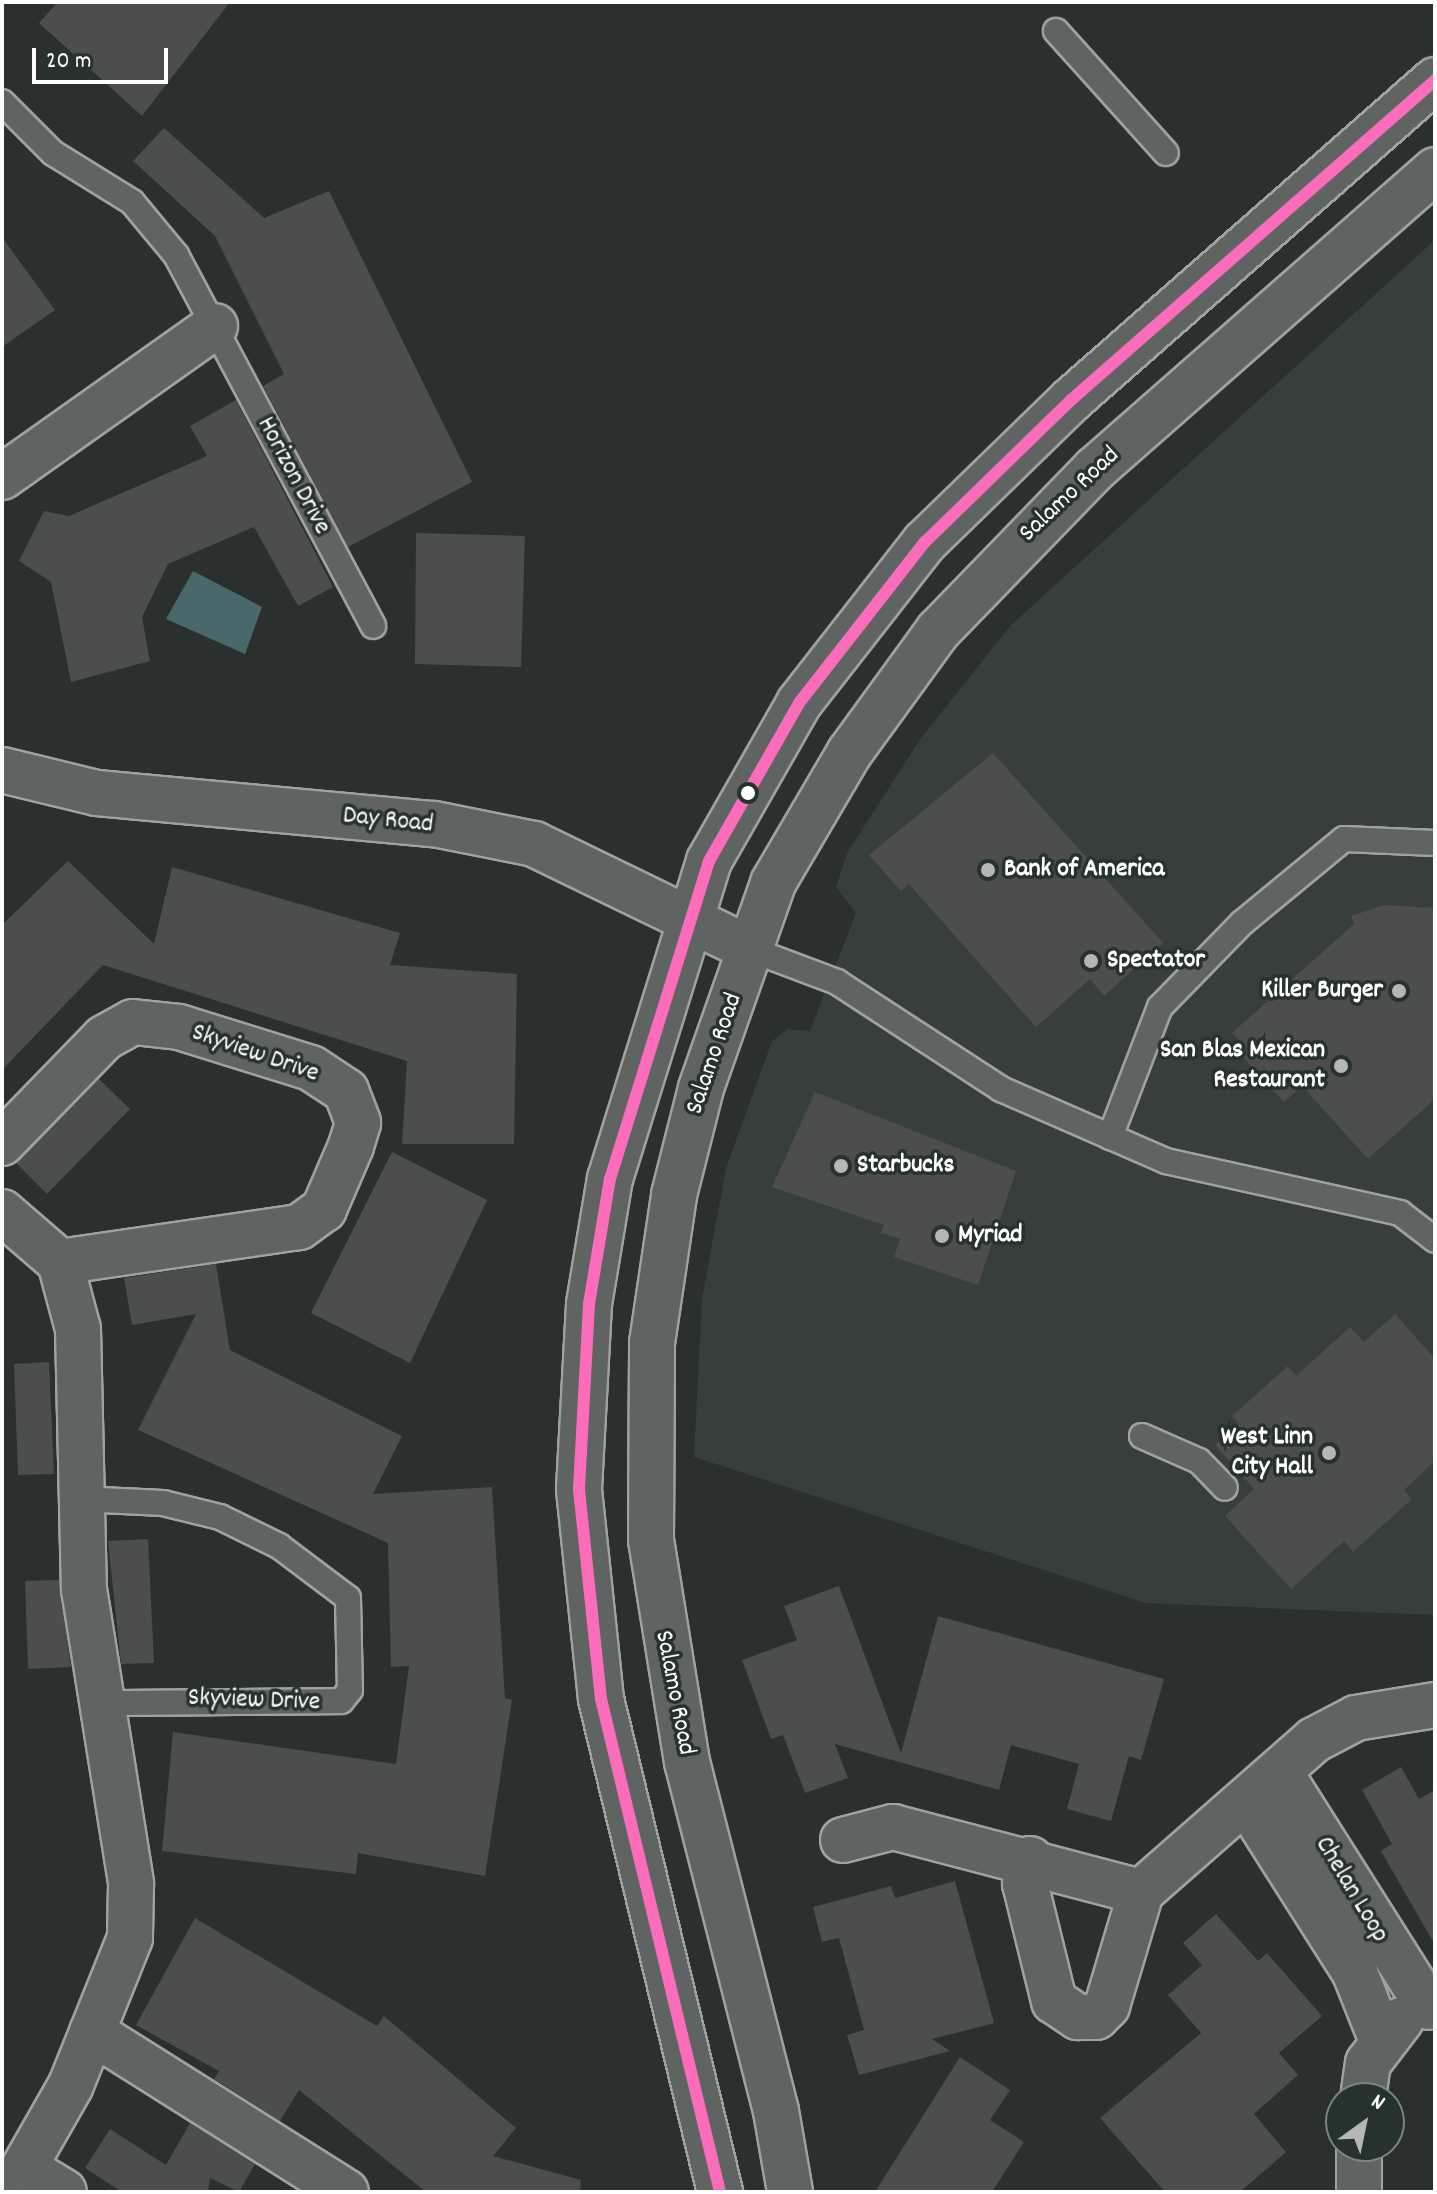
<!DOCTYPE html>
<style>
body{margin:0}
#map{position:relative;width:1437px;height:2194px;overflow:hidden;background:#29302d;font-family:Dekko,sans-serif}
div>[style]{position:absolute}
.built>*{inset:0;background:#363f3d}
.water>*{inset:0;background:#49686c}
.building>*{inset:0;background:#4b4d4e}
.roads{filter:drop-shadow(2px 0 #9fa2a0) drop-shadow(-2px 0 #9fa2a0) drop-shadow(0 2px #9fa2a0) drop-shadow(0 -2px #9fa2a0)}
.service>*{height:24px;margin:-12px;padding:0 12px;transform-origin:12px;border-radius:12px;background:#5f6362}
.minor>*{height:44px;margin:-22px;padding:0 22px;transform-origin:22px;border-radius:22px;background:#5f6362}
.secondary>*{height:44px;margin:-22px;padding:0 22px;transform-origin:22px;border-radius:22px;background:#5f6362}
.bus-1>*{height:12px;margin:-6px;padding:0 6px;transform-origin:6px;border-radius:6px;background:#fb6dba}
.dots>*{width:22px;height:22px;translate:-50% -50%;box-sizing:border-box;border:4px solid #26332d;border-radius:50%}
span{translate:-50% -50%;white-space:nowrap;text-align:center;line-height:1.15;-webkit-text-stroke:7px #26332d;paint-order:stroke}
.street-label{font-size:26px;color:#fff}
.poi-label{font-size:26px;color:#fff;font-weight:700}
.left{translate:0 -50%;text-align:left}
.right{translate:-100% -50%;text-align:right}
.frame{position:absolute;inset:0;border:4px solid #fff;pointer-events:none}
.north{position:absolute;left:1325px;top:2082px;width:80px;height:80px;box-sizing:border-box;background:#26332d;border:2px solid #7d8581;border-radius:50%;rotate:33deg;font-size:22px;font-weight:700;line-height:32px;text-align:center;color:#fff}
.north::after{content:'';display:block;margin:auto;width:28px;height:36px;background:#b4b7b6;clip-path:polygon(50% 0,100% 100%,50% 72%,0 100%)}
.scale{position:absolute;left:32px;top:48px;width:136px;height:36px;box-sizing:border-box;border:4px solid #fff;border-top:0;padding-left:10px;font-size:24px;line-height:28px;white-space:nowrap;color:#fff;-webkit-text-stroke:6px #26332d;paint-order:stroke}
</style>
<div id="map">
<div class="built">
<i style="clip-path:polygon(1435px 240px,1435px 1615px,1146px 1603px,694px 1457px,702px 1299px,726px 1168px,772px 1041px,788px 1029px,810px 1031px,856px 913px,836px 887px,847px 853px,921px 738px,1011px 625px)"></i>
</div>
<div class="water">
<i style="clip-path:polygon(193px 571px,262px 607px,245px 654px,166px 619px)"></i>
</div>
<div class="building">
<i style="clip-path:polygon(58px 2px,230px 2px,142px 116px,39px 23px)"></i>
<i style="clip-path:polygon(164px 128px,264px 218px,329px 191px,472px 482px,348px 547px,263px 386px,284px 374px,215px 236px,133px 161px)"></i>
<i style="clip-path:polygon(2px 237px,55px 310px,2px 347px)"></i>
<i style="clip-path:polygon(236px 400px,333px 587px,298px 606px,254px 527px,168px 564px,142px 617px,150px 661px,71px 682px,51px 582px,19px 561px,44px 511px,69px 516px,207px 456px,190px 426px)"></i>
<i style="clip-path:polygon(416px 533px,525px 536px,521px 667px,415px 664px)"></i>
<i style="clip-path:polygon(993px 753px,1163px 943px,1104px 996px,1090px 979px,1036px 1027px,909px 884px,901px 891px,869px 855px)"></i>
<i style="clip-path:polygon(68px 861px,154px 944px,172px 867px,400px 933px,390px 965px,517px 974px,514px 1144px,402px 1144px,407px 1061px,103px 965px,2px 1070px,2px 925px)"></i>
<i style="clip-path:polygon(1384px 905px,1435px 908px,1435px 1099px,1368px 1159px,1302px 1086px,1284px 1102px,1241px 1055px,1247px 1049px,1232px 1033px,1354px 924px,1351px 916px)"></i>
<i style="clip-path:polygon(99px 1079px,130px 1109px,47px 1194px,16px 1163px)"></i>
<i style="clip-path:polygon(815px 1092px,1016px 1171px,978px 1285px,894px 1257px,900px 1239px,881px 1233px,884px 1225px,772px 1187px)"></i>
<i style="clip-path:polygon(392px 1152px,487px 1200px,410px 1363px,311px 1313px)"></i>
<i style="clip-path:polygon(216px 1264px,230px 1350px,402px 1436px,373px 1494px,492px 1487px,505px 1698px,512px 1700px,485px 1876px,358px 1853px,356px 1874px,162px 1851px,173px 1732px,396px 1764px,409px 1666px,391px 1667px,388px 1543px,138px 1430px,196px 1314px,132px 1325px,124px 1278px)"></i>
<i style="clip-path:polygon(1395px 1314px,1435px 1359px,1435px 1461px,1404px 1490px,1412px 1499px,1353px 1552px,1344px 1541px,1291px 1589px,1225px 1516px,1254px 1489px,1215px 1445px,1239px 1424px,1232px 1416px,1288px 1366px,1296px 1376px,1350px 1327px,1364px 1342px)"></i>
<i style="clip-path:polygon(49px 1362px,54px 1474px,18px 1475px,14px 1364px)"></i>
<i style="clip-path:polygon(148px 1539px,154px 1663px,121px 1664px,108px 1541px)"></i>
<i style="clip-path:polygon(59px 1580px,71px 1667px,28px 1669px,25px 1581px)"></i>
<i style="clip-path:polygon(839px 1586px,901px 1753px,938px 1616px,1164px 1679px,1141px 1760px,1129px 1756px,1111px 1821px,1067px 1809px,1079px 1764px,1011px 1745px,999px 1790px,835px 1744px,848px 1778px,805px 1793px,783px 1735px,771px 1739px,742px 1660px,797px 1640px,784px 1606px)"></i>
<i style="clip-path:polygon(1401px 1767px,1419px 1799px,1435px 1790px,1435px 1945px,1381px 1851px,1392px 1844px,1362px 1790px)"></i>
<i style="clip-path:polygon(955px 1881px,994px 2023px,932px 2039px,950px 2051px,859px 2075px,847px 2035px,864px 2030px,839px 1938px,822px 1942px,813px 1907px,891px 1886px,895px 1898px)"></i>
<i style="clip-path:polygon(1216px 1914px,1258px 1961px,1267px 1953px,1322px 2016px,1279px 2053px,1298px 2075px,1254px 2114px,1286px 2152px,1240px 2192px,1165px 2192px,1100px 2118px,1201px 2033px,1168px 1995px,1202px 1965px,1183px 1943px)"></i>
<i style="clip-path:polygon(195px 1918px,377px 2026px,384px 2016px,516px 2128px,493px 2156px,581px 2180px,580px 2192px,426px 2192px,299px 2090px,280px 2121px,214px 2079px,219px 2071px,136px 2025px)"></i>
<i style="clip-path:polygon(960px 2057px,1010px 2090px,990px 2120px,1024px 2142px,992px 2192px,875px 2192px)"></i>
<i style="clip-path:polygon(190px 2123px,255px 2164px,239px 2192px,210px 2178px,208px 2192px,122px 2192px,85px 2168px,110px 2129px,166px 2165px)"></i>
</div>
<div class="roads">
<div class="service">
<i style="left:1056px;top:31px;width:164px;rotate:48deg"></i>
<i style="left:2px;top:102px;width:72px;rotate:45deg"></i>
<i style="left:53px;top:153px;width:93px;rotate:31.8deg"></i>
<i style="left:132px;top:202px;width:69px;rotate:50.3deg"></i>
<i style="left:176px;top:255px;width:420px;rotate:62deg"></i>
<i style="left:752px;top:950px;width:91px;rotate:20.6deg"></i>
<i style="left:837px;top:982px;width:196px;rotate:33.1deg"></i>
<i style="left:1001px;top:1089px;width:180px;rotate:23.6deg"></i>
<i style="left:1166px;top:1161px;width:240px;rotate:12.5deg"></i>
<i style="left:1400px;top:1213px;width:44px;rotate:37.6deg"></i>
<i style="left:1110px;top:1137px;width:139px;rotate:-69deg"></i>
<i style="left:1160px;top:1007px;width:117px;rotate:-45.7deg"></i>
<i style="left:1242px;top:923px;width:132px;rotate:-39.5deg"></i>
<i style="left:1344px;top:839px;width:91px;rotate:2.5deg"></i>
<i style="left:1142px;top:1436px;width:62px;rotate:23.7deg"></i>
<i style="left:1199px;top:1461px;width:37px;rotate:46deg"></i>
<i style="left:81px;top:1499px;width:82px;rotate:2.8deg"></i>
<i style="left:163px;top:1503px;width:59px;rotate:13.8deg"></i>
<i style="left:220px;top:1517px;width:66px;rotate:26.2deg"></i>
<i style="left:279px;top:1546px;width:86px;rotate:37deg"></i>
<i style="left:348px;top:1598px;width:92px;rotate:88.8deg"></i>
<i style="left:350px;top:1690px;width:14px;rotate:129deg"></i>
<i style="left:341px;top:1701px;width:239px;rotate:179.5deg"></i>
</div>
<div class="minor">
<i style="left:2px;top:477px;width:261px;rotate:-35.3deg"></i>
<i style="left:2px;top:770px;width:98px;rotate:13.6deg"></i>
<i style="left:97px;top:793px;width:338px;rotate:5.3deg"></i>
<i style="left:434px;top:824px;width:102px;rotate:11.3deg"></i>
<i style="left:534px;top:844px;width:242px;rotate:25.9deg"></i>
<i style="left:2px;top:1143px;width:146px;rotate:-45.8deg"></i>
<i style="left:104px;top:1038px;width:33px;rotate:-29deg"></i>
<i style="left:133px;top:1022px;width:46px;rotate:6.2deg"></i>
<i style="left:179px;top:1027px;width:138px;rotate:17.3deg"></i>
<i style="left:311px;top:1068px;width:42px;rotate:33.3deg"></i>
<i style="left:346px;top:1091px;width:34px;rotate:69deg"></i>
<i style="left:358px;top:1123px;width:24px;rotate:107deg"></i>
<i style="left:351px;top:1146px;width:69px;rotate:113.2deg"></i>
<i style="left:324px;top:1209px;width:31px;rotate:144deg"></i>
<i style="left:299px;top:1227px;width:242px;rotate:171.7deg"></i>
<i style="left:2px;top:1212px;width:77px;rotate:40.8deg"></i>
<i style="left:60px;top:1262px;width:69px;rotate:75deg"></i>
<i style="left:78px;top:1329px;width:260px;rotate:88.7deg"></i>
<i style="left:84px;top:1589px;width:299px;rotate:80.9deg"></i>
<i style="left:131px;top:1884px;width:54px;rotate:91.1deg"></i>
<i style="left:130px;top:1938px;width:158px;rotate:111.9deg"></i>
<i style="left:71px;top:2085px;width:123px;rotate:119.7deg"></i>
<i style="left:1279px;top:1771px;width:279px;rotate:57.7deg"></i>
<i style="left:1246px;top:1801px;width:204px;rotate:57.6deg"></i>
<i style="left:1355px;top:1973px;width:73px;rotate:68.3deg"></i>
<i style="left:843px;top:1840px;width:52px;rotate:-14.6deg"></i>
<i style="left:893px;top:1827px;width:256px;rotate:14.7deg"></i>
<i style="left:1141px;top:1892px;width:230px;rotate:-41.3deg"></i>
<i style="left:1314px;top:1740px;width:47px;rotate:-27.6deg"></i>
<i style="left:1356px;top:1718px;width:80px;rotate:-9.3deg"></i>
<i style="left:1030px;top:1859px;width:25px;rotate:102deg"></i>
<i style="left:1025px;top:1883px;width:122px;rotate:76.2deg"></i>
<i style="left:1054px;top:2001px;width:29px;rotate:34deg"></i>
<i style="left:1078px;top:2017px;width:18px"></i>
<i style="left:1096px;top:2017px;width:16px;rotate:-45deg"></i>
<i style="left:1107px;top:2006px;width:119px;rotate:-73.4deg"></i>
<i style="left:92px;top:2032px;width:300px;rotate:32.2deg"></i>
<i style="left:1363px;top:2098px;width:35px;rotate:-82deg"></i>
<i style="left:1368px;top:2063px;width:54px;rotate:-52.5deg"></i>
<i style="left:28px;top:2170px;width:42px;rotate:31.4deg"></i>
<i style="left:1359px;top:2192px;width:46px;rotate:-90deg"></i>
</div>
<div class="secondary">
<i style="left:720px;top:2192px;width:507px;rotate:-103.57deg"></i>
<i style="left:601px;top:1699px;width:211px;rotate:-96deg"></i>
<i style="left:579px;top:1489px;width:185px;rotate:-86.9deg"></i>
<i style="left:589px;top:1304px;width:127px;rotate:-80.5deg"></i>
<i style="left:610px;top:1179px;width:333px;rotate:-72.7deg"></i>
<i style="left:709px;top:861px;width:182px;rotate:-60.3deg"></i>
<i style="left:799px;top:703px;width:204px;rotate:-52deg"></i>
<i style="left:925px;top:542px;width:204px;rotate:-44.2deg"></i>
<i style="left:1071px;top:400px;width:485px;rotate:-41.3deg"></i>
<i style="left:790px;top:2192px;width:82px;rotate:-99.8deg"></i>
<i style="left:776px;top:2111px;width:360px;rotate:-104.3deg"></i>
<i style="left:687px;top:1762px;width:225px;rotate:-99.2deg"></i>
<i style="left:651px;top:1540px;width:197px;rotate:-89.7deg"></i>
<i style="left:652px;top:1343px;width:150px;rotate:-81.5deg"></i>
<i style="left:674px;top:1195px;width:110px;rotate:-75.8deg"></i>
<i style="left:701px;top:1088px;width:217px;rotate:-70.6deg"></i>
<i style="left:773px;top:883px;width:152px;rotate:-59.6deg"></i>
<i style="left:850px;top:752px;width:150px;rotate:-54deg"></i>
<i style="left:938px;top:631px;width:226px;rotate:-45.9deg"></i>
<i style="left:1095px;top:469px;width:453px;rotate:-41.3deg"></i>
</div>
</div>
<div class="bus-1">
<i style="left:720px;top:2192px;width:507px;rotate:-103.57deg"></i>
<i style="left:601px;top:1699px;width:211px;rotate:-96deg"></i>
<i style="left:579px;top:1489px;width:185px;rotate:-86.9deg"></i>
<i style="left:589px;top:1304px;width:127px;rotate:-80.5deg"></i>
<i style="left:610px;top:1179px;width:333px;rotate:-72.7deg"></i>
<i style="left:709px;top:861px;width:182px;rotate:-60.3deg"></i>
<i style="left:799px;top:703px;width:204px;rotate:-52deg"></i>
<i style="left:925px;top:542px;width:204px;rotate:-44.2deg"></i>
<i style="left:1071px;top:400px;width:485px;rotate:-41.3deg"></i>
</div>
<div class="dots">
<i style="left:748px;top:793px;background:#fff"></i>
<i style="left:988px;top:870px;background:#b4b7b6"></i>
<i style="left:1091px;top:961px;background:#b4b7b6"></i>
<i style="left:1399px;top:991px;background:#b4b7b6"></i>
<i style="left:1341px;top:1066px;background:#b4b7b6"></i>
<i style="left:841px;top:1166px;background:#b4b7b6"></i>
<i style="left:942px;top:1236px;background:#b4b7b6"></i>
<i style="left:1329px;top:1453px;background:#b4b7b6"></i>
</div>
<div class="street-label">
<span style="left:293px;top:476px;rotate:62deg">Horizon Drive</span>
<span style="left:1070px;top:495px;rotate:-43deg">Salamo Road</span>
<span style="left:388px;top:821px;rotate:6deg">Day Road</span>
<span style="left:255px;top:1054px;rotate:19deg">Skyview Drive</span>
<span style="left:715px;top:1054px;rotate:-71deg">Salamo Road</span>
<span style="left:674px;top:1693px;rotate:79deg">Salamo Road</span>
<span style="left:254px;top:1701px;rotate:2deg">Skyview Drive</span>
<span style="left:1351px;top:1890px;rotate:59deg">Chelan Loop</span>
</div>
<div class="poi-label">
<span class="left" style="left:1004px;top:870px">Bank of America</span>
<span class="left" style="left:1107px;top:961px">Spectator</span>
<span class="right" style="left:1383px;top:991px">Killer Burger</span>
<span class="right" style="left:1325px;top:1066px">San Blas Mexican<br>Restaurant</span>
<span class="left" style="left:857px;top:1166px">Starbucks</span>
<span class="left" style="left:958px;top:1236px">Myriad</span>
<span class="right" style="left:1313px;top:1453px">West Linn<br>City Hall</span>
</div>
<div class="frame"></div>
<div class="north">N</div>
<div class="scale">20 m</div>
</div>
